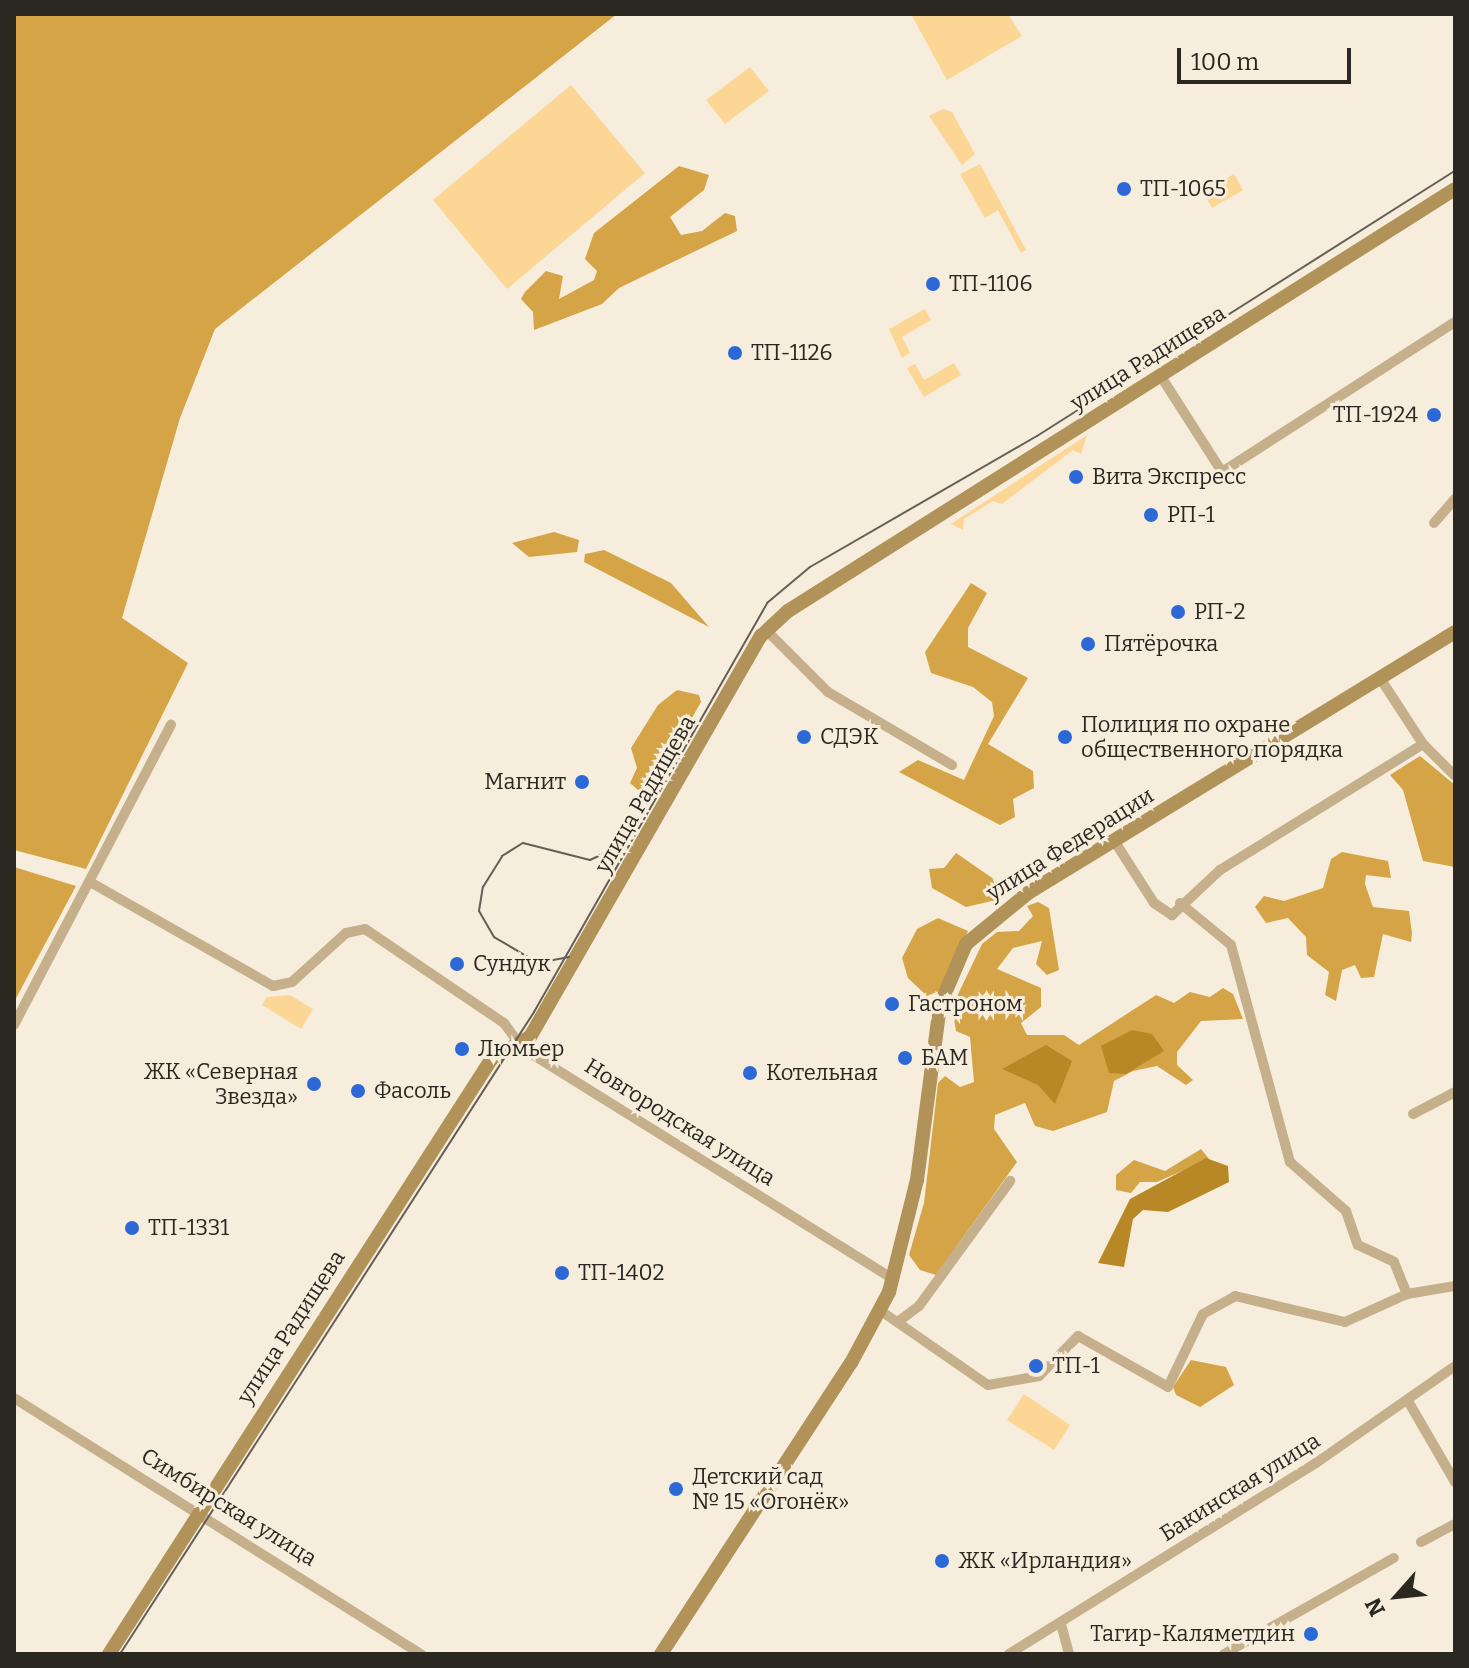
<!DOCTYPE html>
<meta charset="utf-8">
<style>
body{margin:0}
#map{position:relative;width:1469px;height:1668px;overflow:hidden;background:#f6eddc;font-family:Bitter,serif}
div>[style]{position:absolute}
.green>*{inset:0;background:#fbd695}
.forest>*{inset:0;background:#d4a447}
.water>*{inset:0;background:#b78825}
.street>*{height:10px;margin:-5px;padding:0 5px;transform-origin:5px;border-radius:5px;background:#c6b08c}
.secondary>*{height:14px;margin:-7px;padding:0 7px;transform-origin:7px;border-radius:7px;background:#b19259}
.tram>*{height:2px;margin:-1px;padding:0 1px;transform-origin:1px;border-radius:1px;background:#645f56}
.dots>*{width:22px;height:22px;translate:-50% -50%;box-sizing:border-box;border:4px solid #f6eddc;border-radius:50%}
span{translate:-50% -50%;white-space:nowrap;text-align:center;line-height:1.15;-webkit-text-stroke:6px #f6eddc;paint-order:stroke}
.poi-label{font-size:22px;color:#2b2822}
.left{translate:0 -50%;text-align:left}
.right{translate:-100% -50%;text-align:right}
.street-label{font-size:22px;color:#2b2822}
.frame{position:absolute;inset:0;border:16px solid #2b2822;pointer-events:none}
.north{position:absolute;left:1357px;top:1556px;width:80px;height:80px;-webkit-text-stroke:6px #f6eddc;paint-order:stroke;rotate:243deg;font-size:22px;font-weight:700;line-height:32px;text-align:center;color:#2b2822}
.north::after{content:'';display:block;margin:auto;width:28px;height:36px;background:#2b2822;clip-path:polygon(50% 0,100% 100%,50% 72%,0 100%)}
.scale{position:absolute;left:1177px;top:48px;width:174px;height:36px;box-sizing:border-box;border:4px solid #2b2822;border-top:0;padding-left:10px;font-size:24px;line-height:28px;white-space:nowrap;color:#2b2822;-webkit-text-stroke:6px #f6eddc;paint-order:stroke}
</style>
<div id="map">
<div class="green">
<i style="clip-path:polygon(911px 14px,1008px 14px,1022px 36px,947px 80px)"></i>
<i style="clip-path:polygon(750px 67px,769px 91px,725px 124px,706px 100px)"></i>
<i style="clip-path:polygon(571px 85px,645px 173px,507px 289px,433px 200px)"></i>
<i style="clip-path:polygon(943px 109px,952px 112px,975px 154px,962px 165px,929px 116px)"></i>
<i style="clip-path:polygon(980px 164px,1018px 235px,1026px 250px,1021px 253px,998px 210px,985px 218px,960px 174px)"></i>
<i style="clip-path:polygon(1234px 174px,1243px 190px,1212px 208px,1203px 192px)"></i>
<i style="clip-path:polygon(925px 309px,931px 320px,902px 337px,910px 353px,902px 358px,889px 329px)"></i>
<i style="clip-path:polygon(954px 363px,961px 375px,924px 397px,907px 368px,915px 364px,924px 380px)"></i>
<i style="clip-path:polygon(1087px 435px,1081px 454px,1073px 450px,1002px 504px,993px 501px,964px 519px,963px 530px,951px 524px)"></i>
<i style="clip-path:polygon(290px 995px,313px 1009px,301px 1029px,262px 1005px,267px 997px)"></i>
<i style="clip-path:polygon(1024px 1394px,1070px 1425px,1054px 1450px,1007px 1420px)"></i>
</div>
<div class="forest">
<i style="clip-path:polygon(14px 14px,617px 14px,215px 329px,180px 418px,122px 618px,188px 663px,86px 869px,14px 850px)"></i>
<i style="clip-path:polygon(679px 166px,709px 175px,704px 190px,670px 217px,681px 235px,702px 231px,725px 213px,735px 216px,737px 231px,619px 288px,602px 304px,534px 330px,533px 312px,521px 299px,525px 292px,546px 271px,563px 276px,559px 299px,594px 280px,597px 271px,585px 259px,594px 233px)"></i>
<i style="clip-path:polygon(554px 532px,579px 540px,577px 552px,529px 557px,512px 543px)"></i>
<i style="clip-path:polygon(604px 550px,671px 583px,709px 627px,584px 562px,585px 554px)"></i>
<i style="clip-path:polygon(971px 583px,987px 593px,968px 628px,968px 647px,1028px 678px,988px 744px,1033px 771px,1034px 788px,1013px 799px,1015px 817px,1000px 825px,899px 772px,918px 760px,964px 780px,994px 716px,992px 702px,973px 687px,931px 673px,925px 652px)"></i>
<i style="clip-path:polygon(677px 690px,699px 695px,701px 702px,654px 785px,638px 790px,630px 783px,637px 768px,631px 748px,658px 705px)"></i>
<i style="clip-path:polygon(1420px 756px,1455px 785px,1455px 867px,1423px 861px,1403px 790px,1390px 775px)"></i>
<i style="clip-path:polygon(1342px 852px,1388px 861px,1391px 878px,1366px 875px,1365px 884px,1373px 907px,1409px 911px,1412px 933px,1411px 942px,1383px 934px,1374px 977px,1361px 978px,1355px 965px,1342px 970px,1336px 1001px,1325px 995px,1329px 972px,1307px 955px,1306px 937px,1288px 918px,1266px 923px,1255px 907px,1264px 896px,1284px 901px,1323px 888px,1331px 859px)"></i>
<i style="clip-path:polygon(956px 853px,998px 882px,996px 900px,966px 907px,932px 888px,929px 869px,944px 868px)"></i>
<i style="clip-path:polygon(14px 867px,76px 886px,14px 1002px)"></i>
<i style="clip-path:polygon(1038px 902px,1049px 908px,1059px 970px,1047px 975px,1036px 964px,1042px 941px,1013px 948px,997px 969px,1041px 988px,1041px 1007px,1021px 1023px,1027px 1035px,1064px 1035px,1079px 1045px,1156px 995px,1174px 1003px,1190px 992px,1210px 997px,1223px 988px,1233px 994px,1243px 1019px,1201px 1021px,1177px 1052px,1177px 1065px,1193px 1080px,1186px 1085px,1157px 1066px,1133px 1071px,1114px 1081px,1107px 1112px,1053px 1131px,1035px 1126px,1025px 1103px,995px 1115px,994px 1129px,1017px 1162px,936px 1275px,920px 1270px,909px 1255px,924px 1203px,938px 1083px,945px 1076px,960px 1087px,974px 1082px,970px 1037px,956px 1031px,952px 1007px,982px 944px,997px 932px,1019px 931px,1033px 916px,1027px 906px)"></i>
<i style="clip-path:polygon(938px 918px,968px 931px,939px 991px,927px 996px,908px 978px,902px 958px,917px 929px)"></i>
<i style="clip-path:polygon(1201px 1149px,1209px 1159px,1157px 1182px,1140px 1182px,1131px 1193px,1116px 1190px,1116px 1175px,1134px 1160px,1165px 1171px)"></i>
<i style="clip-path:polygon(1191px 1360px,1226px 1367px,1234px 1385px,1200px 1407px,1176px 1395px,1173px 1387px)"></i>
</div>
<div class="water">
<i style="clip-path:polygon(1132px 1030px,1152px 1034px,1164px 1051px,1126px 1074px,1109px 1073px,1101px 1046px)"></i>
<i style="clip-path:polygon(1046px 1045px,1072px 1061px,1055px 1104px,1038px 1085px,1002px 1069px)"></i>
<i style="clip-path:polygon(1206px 1158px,1228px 1166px,1229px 1182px,1168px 1212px,1143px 1210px,1133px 1219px,1124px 1267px,1098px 1263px,1130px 1199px)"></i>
</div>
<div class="street">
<i style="left:1160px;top:375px;width:115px;rotate:57.4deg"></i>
<i style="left:1222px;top:472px;width:277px;rotate:-32.8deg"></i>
<i style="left:1434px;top:523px;width:32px;rotate:-49deg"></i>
<i style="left:766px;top:630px;width:88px;rotate:45deg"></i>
<i style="left:828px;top:692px;width:144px;rotate:30.5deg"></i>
<i style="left:1380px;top:678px;width:79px;rotate:56.9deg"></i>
<i style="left:1423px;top:744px;width:45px;rotate:45deg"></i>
<i style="left:1115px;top:842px;width:72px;rotate:57.4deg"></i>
<i style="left:1154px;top:903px;width:22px;rotate:34deg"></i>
<i style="left:1172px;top:915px;width:66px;rotate:-43.2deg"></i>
<i style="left:1220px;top:870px;width:239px;rotate:-31.8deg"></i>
<i style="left:90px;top:882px;width:210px;rotate:29.6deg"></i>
<i style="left:273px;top:986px;width:19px;rotate:-12deg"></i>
<i style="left:292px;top:982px;width:73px;rotate:-42.2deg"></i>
<i style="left:346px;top:933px;width:19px;rotate:-12deg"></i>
<i style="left:365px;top:929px;width:168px;rotate:34.1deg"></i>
<i style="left:504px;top:1023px;width:31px;rotate:54deg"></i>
<i style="left:522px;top:1048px;width:437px;rotate:31.9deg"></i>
<i style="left:1180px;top:903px;width:66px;rotate:39.5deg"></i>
<i style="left:1231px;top:945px;width:225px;rotate:74.8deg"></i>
<i style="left:1290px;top:1162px;width:74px;rotate:41.2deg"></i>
<i style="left:1346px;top:1211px;width:36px;rotate:71deg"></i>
<i style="left:1358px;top:1245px;width:40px;rotate:25deg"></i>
<i style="left:1394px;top:1262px;width:35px;rotate:68deg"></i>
<i style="left:14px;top:1025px;width:339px;rotate:-62.4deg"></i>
<i style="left:1413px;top:1114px;width:47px;rotate:-27.6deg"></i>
<i style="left:881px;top:1311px;width:130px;rotate:34.7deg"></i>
<i style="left:988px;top:1385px;width:52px;rotate:-10deg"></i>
<i style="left:1039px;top:1376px;width:56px;rotate:-45.7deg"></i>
<i style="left:1078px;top:1336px;width:103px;rotate:29.5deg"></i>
<i style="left:1168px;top:1387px;width:81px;rotate:-64.4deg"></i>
<i style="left:1203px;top:1314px;width:37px;rotate:-29deg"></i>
<i style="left:1235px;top:1296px;width:113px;rotate:13.3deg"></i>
<i style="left:1345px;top:1322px;width:68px;rotate:-24.3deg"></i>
<i style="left:1407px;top:1294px;width:49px;rotate:-9.5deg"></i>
<i style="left:899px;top:1321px;width:25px;rotate:-37deg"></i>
<i style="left:919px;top:1306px;width:155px;rotate:-53.9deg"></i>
<i style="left:14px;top:1398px;width:481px;rotate:32.2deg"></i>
<i style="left:1408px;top:1401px;width:94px;rotate:59.9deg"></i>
<i style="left:1421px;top:1542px;width:38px;rotate:-28deg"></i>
<i style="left:1061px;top:1624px;width:31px;rotate:75deg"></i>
<i style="left:1009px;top:1654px;width:362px;rotate:-31.9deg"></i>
<i style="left:1316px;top:1463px;width:169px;rotate:-34.9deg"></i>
<i style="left:1224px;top:1654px;width:195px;rotate:-29.5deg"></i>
</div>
<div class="secondary">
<i style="left:109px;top:1654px;width:708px;rotate:-57.27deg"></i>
<i style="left:492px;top:1058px;width:43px;rotate:-28.9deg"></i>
<i style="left:530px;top:1037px;width:463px;rotate:-60.1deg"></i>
<i style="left:761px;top:636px;width:37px;rotate:-43deg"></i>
<i style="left:788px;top:611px;width:789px;rotate:-32.32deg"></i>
<i style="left:661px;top:1654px;width:348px;rotate:-56.9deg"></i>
<i style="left:851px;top:1363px;width:81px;rotate:-61.8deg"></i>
<i style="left:889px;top:1292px;width:115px;rotate:-76deg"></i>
<i style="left:917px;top:1180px;width:177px;rotate:-82.5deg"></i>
<i style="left:940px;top:1005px;width:66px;rotate:-66.9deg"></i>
<i style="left:966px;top:944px;width:80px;rotate:-39.4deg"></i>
<i style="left:1028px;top:893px;width:500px;rotate:-31.43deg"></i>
</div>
<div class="tram">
<i style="left:569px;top:957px;width:32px;rotate:169deg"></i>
<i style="left:538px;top:963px;width:51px;rotate:-149.4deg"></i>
<i style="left:494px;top:937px;width:30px;rotate:-120deg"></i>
<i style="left:479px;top:911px;width:24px;rotate:-81deg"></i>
<i style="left:483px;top:887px;width:36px;rotate:-58deg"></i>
<i style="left:502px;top:856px;width:25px;rotate:-32deg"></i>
<i style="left:523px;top:843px;width:69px;rotate:14.2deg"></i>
<i style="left:590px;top:860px;width:40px;rotate:-25deg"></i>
<i style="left:120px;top:1654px;width:764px;rotate:-57.18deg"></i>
<i style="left:534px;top:1012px;width:471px;rotate:-60.3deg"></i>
<i style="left:767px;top:603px;width:56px;rotate:-39.9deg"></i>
<i style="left:810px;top:567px;width:262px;rotate:-30deg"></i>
<i style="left:1037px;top:436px;width:495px;rotate:-32.4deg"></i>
</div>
<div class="dots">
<i style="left:1124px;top:189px;background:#2c68d6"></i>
<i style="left:933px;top:284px;background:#2c68d6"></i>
<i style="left:735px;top:353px;background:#2c68d6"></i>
<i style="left:1434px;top:415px;background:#2c68d6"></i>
<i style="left:1076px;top:477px;background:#2c68d6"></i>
<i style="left:1151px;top:515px;background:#2c68d6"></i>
<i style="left:1178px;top:612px;background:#2c68d6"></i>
<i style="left:1088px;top:644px;background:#2c68d6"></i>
<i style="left:804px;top:737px;background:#2c68d6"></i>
<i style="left:1065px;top:737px;background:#2c68d6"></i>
<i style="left:582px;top:782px;background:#2c68d6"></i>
<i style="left:457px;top:964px;background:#2c68d6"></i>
<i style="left:892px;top:1004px;background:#2c68d6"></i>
<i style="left:462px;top:1049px;background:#2c68d6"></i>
<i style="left:905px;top:1058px;background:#2c68d6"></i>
<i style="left:750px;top:1073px;background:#2c68d6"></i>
<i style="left:314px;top:1084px;background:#2c68d6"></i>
<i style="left:358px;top:1091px;background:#2c68d6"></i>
<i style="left:132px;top:1228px;background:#2c68d6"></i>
<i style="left:562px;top:1273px;background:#2c68d6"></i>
<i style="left:1036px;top:1366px;background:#2c68d6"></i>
<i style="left:676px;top:1489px;background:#2c68d6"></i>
<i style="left:942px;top:1561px;background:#2c68d6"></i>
<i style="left:1311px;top:1634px;background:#2c68d6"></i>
</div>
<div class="poi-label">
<span class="left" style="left:1140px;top:189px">ТП-1065</span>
<span class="left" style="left:949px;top:284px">ТП-1106</span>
<span class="left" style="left:751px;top:353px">ТП-1126</span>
<span class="right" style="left:1418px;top:415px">ТП-1924</span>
<span class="left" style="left:1092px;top:477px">Вита Экспресс</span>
<span class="left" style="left:1167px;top:515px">РП-1</span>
<span class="left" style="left:1194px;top:612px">РП-2</span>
<span class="left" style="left:1104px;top:644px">Пятёрочка</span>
<span class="left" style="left:1081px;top:737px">Полиция по охране<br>общественного порядка</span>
<span class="left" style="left:820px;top:737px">СДЭК</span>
<span class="right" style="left:566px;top:782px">Магнит</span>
<span class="left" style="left:473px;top:964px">Сундук</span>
<span class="left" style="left:908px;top:1004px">Гастроном</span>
<span class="left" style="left:478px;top:1049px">Люмьер</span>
<span class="left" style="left:921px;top:1058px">БАМ</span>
<span class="right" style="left:298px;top:1084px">ЖК «Северная<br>Звезда»</span>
<span class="left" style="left:766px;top:1073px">Котельная</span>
<span class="left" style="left:374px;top:1091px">Фасоль</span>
<span class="left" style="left:148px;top:1228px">ТП-1331</span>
<span class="left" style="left:578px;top:1273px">ТП-1402</span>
<span class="left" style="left:1052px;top:1366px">ТП-1</span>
<span class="left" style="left:692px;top:1489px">Детский сад<br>№ 15 «Огонёк»</span>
<span class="left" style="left:958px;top:1561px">ЖК «Ирландия»</span>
<span class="right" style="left:1295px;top:1634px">Тагир-Каляметдин</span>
</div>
<div class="street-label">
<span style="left:1148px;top:358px;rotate:-32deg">улица Радищева</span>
<span style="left:645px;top:794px;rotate:-60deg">улица Радищева</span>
<span style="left:1070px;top:844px;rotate:-32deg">улица Федерации</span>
<span style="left:680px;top:1122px;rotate:32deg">Новгородская улица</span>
<span style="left:291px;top:1327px;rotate:-57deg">улица Радищева</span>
<span style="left:1240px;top:1487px;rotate:-32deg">Бакинская улица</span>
<span style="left:229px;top:1507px;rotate:32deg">Симбирская улица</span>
</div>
<div class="frame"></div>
<div class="north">N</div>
<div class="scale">100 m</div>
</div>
